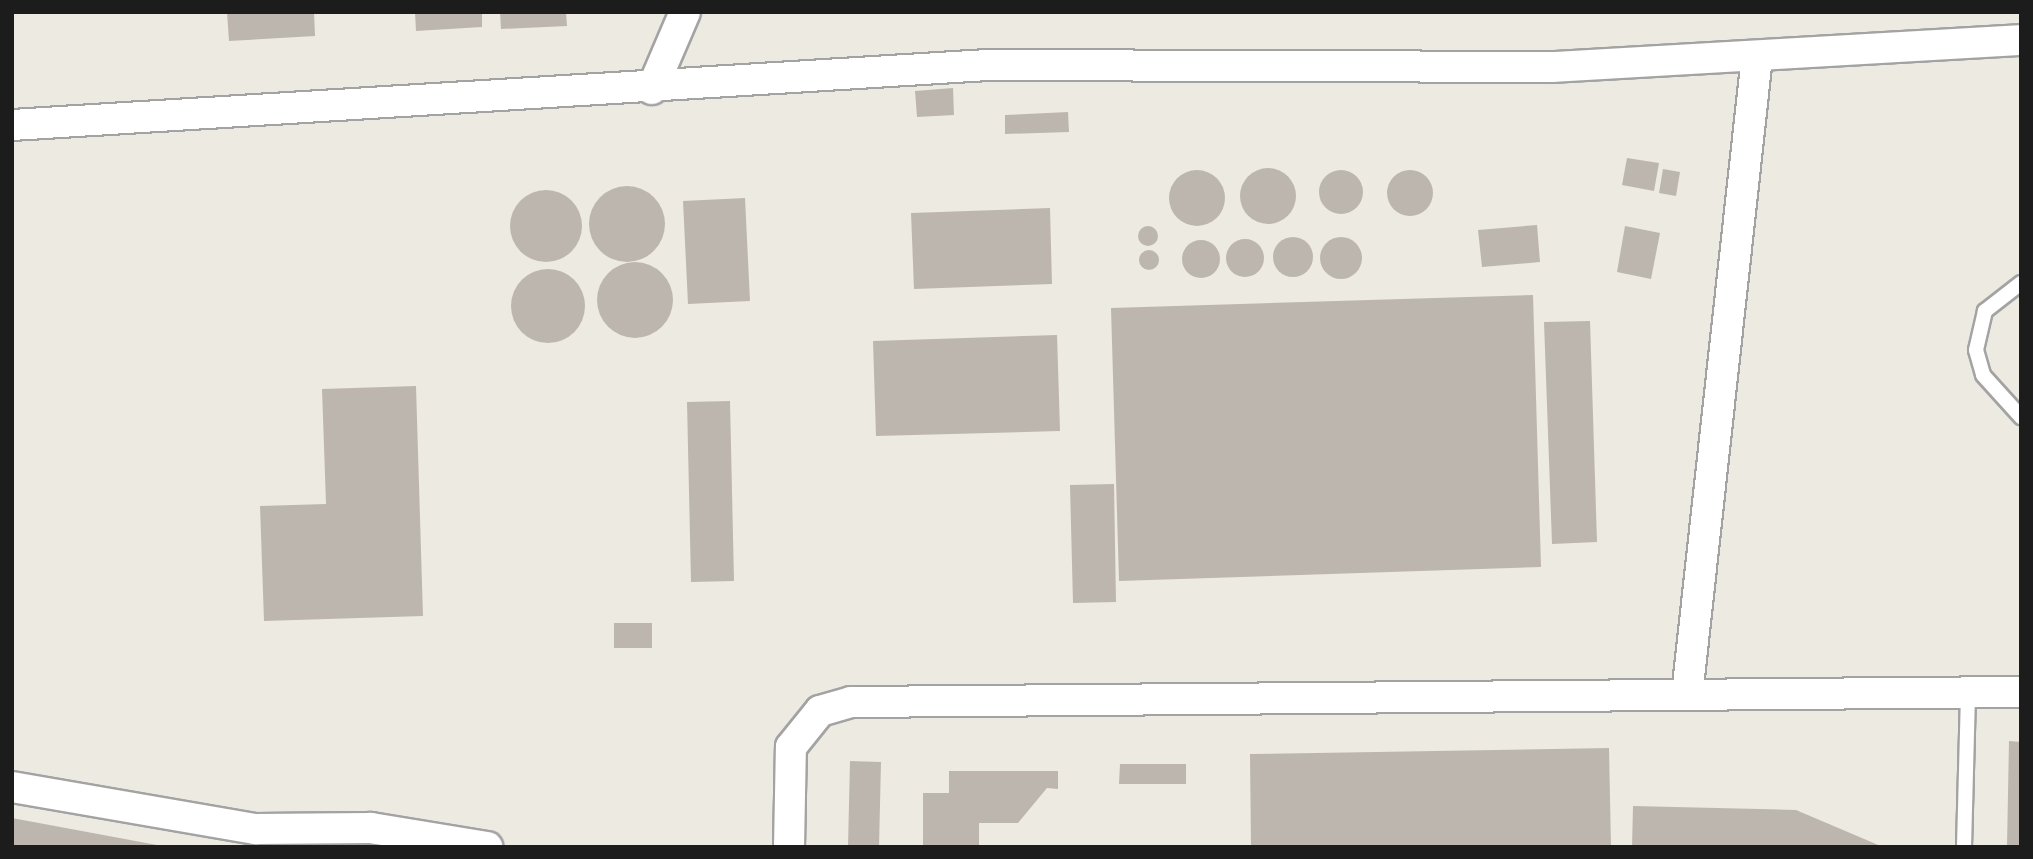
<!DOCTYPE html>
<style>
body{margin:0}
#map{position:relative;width:2033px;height:859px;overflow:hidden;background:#edeae2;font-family:"Fira Sans Condensed",sans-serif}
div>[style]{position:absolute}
.building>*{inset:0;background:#bdb6af}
.round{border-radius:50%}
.roads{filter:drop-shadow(2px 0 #a3a3a3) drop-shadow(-2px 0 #a3a3a3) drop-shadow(0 2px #a3a3a3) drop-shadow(0 -2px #a3a3a3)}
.service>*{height:14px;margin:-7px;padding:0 7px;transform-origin:7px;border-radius:7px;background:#fff}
.minor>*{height:30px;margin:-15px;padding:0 15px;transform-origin:15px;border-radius:15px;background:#fff}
span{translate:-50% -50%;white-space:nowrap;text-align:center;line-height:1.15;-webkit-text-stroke:7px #fff;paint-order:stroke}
.frame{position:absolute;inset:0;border:14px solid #1c1c1c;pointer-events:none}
</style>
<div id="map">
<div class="building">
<i style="clip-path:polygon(227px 12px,314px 12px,315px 36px,229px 41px)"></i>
<i style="clip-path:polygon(415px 12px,482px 12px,482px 27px,416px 31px)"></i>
<i style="clip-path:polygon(500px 12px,566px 12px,567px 26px,501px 29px)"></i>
<i style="clip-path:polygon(953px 88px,954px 115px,917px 117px,915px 91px)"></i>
<i style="clip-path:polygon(1068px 112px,1069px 132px,1005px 134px,1005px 115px)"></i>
<i style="clip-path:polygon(1627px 158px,1659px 163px,1654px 191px,1622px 185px)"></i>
<i class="round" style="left:1240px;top:168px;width:56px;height:56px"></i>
<i style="clip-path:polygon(1663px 169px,1680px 172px,1676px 196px,1659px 193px)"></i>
<i class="round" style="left:1319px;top:170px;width:44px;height:44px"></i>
<i class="round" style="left:1169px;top:170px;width:56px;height:56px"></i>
<i class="round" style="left:1387px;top:170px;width:46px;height:46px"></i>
<i class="round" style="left:589px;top:186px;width:76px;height:76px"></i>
<i class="round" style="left:510px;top:190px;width:72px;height:72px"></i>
<i style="clip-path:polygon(745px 198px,750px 301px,688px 304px,683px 201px)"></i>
<i style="clip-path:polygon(1050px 208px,1052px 284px,914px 289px,911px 213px)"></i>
<i style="clip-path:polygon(1537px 225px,1540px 262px,1482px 267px,1478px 230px)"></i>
<i style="clip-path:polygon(1625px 226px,1660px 233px,1651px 279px,1617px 272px)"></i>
<i class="round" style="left:1138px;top:226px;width:20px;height:20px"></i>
<i class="round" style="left:1273px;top:237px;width:40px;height:40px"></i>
<i class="round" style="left:1320px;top:237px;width:42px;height:42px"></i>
<i class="round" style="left:1226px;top:239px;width:38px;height:38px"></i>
<i class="round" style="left:1182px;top:240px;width:38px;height:38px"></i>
<i class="round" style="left:1139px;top:250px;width:20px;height:20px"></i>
<i class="round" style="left:597px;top:262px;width:76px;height:76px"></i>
<i class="round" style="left:511px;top:269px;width:74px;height:74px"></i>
<i style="clip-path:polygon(1533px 295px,1541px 567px,1119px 581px,1111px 308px)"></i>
<i style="clip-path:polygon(1590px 321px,1597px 542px,1552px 544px,1544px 322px)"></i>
<i style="clip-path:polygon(1057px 335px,1060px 431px,876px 436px,873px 341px)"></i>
<i style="clip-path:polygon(416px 386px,423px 616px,264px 621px,260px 506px,326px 504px,322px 389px)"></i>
<i style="clip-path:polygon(730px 401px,734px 581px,691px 582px,687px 402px)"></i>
<i style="clip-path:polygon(1114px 484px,1116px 602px,1073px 603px,1070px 485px)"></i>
<i style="clip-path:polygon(614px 623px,652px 623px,652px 648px,614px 648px)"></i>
<i style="clip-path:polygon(2009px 741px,2021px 742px,2021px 847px,2007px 847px)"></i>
<i style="clip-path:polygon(1609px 748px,1611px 847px,1251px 847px,1250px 754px)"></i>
<i style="clip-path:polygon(850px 761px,881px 762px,879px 847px,848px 847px)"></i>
<i style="clip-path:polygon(1120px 764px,1186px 764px,1186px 784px,1119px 784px)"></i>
<i style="clip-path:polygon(949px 771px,1058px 771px,1058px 789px,1047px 788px,1018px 823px,979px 823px,979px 847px,923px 847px,923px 793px,949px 793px)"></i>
<i style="clip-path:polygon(1633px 806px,1796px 810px,1883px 847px,1632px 847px)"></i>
<i style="clip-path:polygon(12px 818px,157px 845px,157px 847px,12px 847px)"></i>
</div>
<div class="roads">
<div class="service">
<i style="left:2021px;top:283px;width:46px;rotate:142.1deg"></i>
<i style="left:1985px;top:311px;width:40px;rotate:103deg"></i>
<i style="left:1976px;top:350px;width:26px;rotate:74deg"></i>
<i style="left:1983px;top:375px;width:57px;rotate:47.9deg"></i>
<i style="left:1964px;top:847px;width:154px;rotate:-88.5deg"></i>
</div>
<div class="minor">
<i style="left:652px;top:89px;width:84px;rotate:-66.8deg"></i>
<i style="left:12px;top:125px;width:977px;rotate:-3.52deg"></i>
<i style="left:987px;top:65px;width:566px;rotate:0.2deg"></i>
<i style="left:1553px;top:67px;width:469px;rotate:-3.3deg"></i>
<i style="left:1687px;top:695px;width:642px;rotate:-83.74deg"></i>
<i style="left:12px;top:787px;width:248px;rotate:9.8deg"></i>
<i style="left:256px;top:829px;width:115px;rotate:-0.5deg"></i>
<i style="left:371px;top:828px;width:118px;rotate:9.3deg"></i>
<i style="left:789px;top:847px;width:100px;rotate:-88.9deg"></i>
<i style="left:791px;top:747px;width:46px;rotate:-51.1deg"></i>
<i style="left:820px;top:711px;width:32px;rotate:-16deg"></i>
<i style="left:851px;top:702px;width:1170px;rotate:-0.49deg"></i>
</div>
</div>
<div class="frame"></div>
</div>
